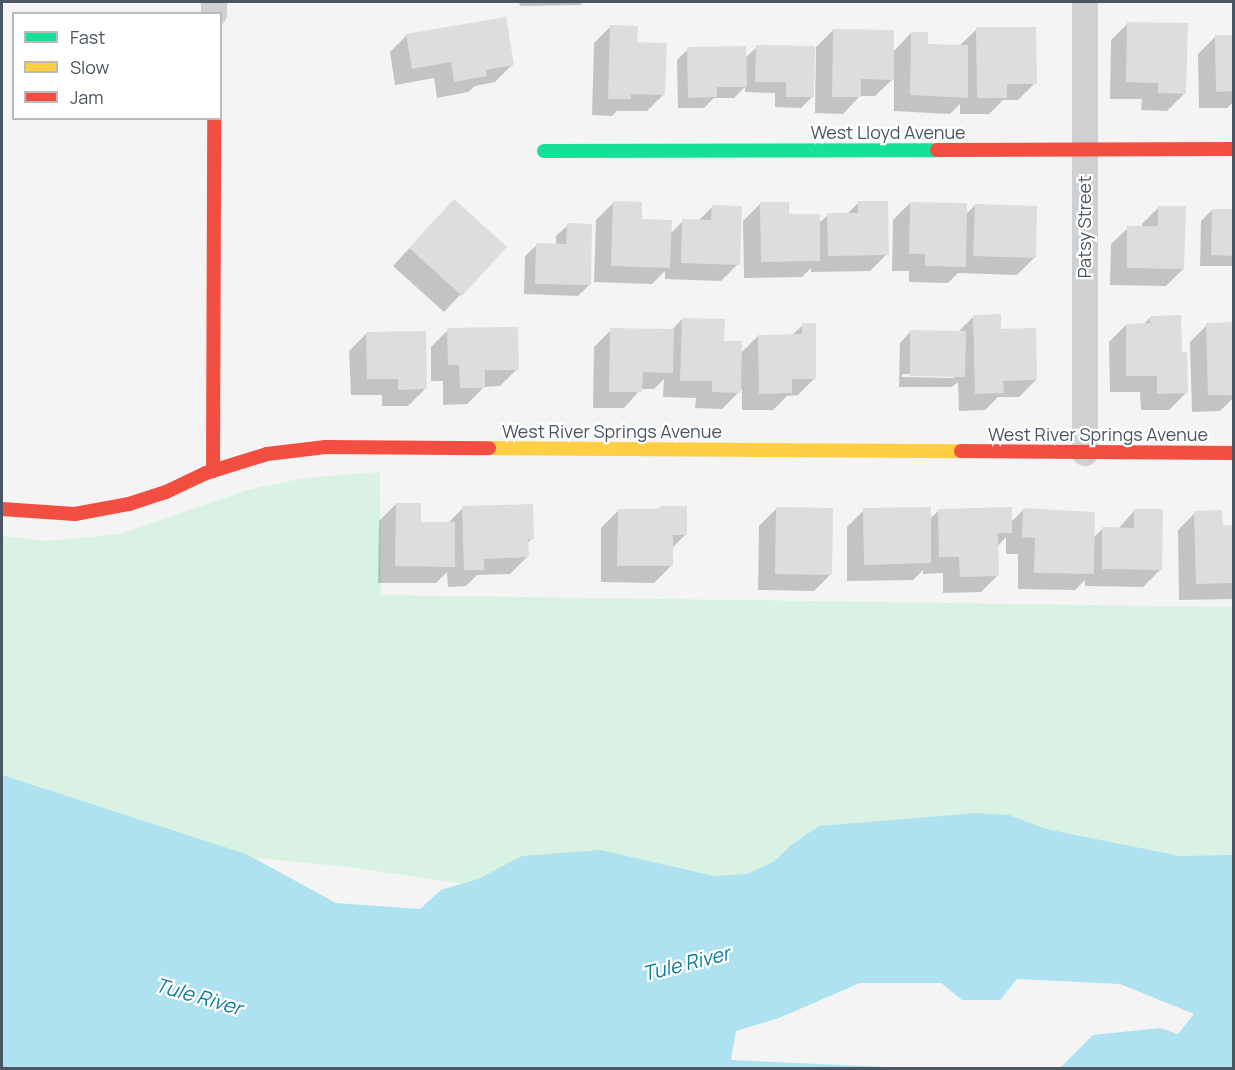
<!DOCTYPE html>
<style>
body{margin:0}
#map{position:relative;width:1235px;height:1070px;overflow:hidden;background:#f4f4f4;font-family:Manrope,sans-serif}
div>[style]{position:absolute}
.green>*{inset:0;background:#d9f2e3}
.water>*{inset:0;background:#aee2f0}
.shadow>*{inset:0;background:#0003}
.building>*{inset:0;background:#ddddde}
.street>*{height:26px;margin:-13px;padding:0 13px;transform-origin:13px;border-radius:13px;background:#ced0d2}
.fast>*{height:14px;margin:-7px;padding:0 7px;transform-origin:7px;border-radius:7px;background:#16e098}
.slow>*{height:14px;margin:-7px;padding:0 7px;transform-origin:7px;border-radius:7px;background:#ffcf43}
.jam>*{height:14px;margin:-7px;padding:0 7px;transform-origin:7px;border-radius:7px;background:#f24e42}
span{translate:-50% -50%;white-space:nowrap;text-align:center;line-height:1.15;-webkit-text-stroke:4.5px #fff;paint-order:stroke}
.street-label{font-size:18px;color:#4a5661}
.water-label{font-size:20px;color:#0c7c9b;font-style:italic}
.frame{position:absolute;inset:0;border:3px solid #4a5661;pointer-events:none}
.legend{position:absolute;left:12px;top:12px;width:210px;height:108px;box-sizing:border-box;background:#fff;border:2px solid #b7bbc0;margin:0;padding:8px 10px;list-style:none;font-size:18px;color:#4a5661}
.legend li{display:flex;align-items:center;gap:12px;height:30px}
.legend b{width:30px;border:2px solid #b7bbc0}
</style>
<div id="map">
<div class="green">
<i style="clip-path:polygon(380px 472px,381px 595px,1233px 607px,1233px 891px,673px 915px,349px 867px,2px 833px,2px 536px,47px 541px,120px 534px,247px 490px,304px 478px)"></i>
</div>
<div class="water">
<i style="clip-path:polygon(2px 775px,246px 854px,336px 903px,420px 909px,441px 890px,478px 879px,522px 856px,601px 850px,714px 876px,747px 874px,775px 861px,790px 846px,819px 826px,976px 813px,1009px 815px,1046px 829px,1180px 856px,1233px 855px,1233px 1068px,1060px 1068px,1093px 1035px,1160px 1028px,1178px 1034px,1194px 1014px,1120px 984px,1017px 979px,1000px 1000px,962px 1000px,941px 983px,860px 983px,779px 1018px,736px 1031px,731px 1060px,909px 1068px,2px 1068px)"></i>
</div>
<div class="shadow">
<i style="clip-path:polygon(519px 2px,584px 2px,580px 5px,520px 6px)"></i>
<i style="clip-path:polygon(1128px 23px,1184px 94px,1167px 111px,1141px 110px,1142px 99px,1110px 99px,1111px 40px)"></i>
<i style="clip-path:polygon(611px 26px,636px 44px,664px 94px,647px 111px,617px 111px,612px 116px,592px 115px,594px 43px)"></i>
<i style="clip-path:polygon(977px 29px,1035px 83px,1018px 100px,1003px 100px,989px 114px,960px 114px,960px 104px,950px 114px,894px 111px,894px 78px,875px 96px,860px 96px,843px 114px,815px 113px,816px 47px,833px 30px,893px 52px,911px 33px,926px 46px,959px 46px)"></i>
<i style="clip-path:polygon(407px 35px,512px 65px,495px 82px,475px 86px,468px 92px,437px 98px,434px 78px,395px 85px,390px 52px)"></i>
<i style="clip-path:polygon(1234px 36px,1234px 101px,1227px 108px,1199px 108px,1198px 54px,1215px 37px)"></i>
<i style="clip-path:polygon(757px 47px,812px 97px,801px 108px,775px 107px,775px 93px,745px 92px,745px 87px,734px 98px,714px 98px,704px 108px,678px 108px,677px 60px,688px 49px,745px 58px)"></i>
<i style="clip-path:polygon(859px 202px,887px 254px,870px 271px,811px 272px,811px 268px,802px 277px,744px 278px,743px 221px,760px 204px,787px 216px,818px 224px,828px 215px,847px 214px)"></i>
<i style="clip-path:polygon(613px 203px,640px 221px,670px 234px,683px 221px,698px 221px,712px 207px,738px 264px,721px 281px,665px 279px,665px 271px,652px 284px,594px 282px,596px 220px)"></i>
<i style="clip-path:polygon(910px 203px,965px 215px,975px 205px,1034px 258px,1017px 275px,958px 273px,948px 283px,909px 282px,909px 271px,892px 271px,893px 220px)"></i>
<i style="clip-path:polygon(1159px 207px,1183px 269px,1166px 286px,1110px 285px,1111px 244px,1128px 228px,1142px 228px,1142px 224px)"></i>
<i style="clip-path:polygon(1212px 210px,1234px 210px,1234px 266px,1200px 266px,1201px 221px)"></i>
<i style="clip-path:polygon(437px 218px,505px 247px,444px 312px,393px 266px)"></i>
<i style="clip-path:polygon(568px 225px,589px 285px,578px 296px,524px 294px,525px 256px,537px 245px,556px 245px,556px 236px)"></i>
<i style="clip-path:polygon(evenodd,974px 316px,1000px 330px,1036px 380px,1019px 397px,998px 397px,985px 410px,959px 411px,958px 382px,952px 387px,899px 387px,900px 343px,911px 331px,958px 332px,974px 316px,902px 374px,954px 375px,954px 378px,902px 377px,902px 374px)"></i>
<i style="clip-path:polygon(1151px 317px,1180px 354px,1186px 393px,1169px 410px,1141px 410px,1140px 392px,1110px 392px,1109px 342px,1126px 325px,1143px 325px)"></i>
<i style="clip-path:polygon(682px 319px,740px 354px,758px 336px,791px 336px,803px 325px,815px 378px,798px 395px,787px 396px,773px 410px,742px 410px,742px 389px,722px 409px,695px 408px,696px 398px,663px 397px,664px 379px,654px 389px,641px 389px,624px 408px,593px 408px,594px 347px,611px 330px,671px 331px)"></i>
<i style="clip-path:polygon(1234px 324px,1234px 397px,1220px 411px,1192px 412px,1190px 342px,1207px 325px)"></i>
<i style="clip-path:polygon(448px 330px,517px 369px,500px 386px,484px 387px,467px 404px,443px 405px,443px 381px,431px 381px,431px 347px)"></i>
<i style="clip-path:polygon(366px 334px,425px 389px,408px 406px,382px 406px,382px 395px,351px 395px,349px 351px)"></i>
<i style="clip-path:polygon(396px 504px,420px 523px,447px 524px,463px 508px,532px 538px,527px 544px,527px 557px,510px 574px,477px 575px,466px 586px,448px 587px,447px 572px,436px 583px,378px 583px,379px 521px)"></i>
<i style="clip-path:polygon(660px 508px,685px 535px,672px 548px,671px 566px,654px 583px,601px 582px,601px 528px,618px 511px,657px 511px)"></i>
<i style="clip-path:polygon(776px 509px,831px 574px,814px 591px,758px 590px,759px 526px)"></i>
<i style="clip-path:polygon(1024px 509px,1093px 538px,1103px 528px,1118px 529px,1135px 510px,1160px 570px,1143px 587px,1085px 586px,1085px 580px,1075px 590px,1018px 589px,1018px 554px,1006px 554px,1006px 537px,997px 547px,998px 575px,981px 592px,943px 593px,943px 573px,923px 574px,923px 570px,913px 580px,847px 581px,847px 527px,864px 510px,929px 520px,938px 511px,1011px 522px)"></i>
<i style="clip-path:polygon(1195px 513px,1221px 527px,1234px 527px,1234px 599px,1179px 600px,1178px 530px)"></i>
</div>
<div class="building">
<i style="clip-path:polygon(506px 17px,514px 65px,486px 70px,487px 76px,454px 82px,451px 62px,412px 69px,406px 34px)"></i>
<i style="clip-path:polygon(1127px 22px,1188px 23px,1186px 94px,1158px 93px,1158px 83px,1126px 82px)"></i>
<i style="clip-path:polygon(610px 25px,638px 26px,637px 42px,667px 43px,665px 95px,631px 94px,631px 99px,608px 99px)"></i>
<i style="clip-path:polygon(976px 27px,1036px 27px,1037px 84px,1007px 84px,1007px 98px,977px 98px)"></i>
<i style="clip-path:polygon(833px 29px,894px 30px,894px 80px,861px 79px,861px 97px,832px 97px)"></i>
<i style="clip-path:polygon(911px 32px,928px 32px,928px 44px,968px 45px,968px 98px,910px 95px)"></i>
<i style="clip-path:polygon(1215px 35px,1234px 35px,1234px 91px,1216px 92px)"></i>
<i style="clip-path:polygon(756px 45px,815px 46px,814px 97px,786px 97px,786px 82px,755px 82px)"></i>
<i style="clip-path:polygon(746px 46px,747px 87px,717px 87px,717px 97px,688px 98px,687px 47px)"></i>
<i style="clip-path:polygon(454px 199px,507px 247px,462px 296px,409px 248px)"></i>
<i style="clip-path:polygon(613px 201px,642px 202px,642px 219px,672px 220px,670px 268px,611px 266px)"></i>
<i style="clip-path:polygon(858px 201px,888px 201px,889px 255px,828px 256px,827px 213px,858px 213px)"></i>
<i style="clip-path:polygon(760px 202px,789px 202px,789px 214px,820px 214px,820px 261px,761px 262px)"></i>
<i style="clip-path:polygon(910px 202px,967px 203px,966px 267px,925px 266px,925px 254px,909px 254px)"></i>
<i style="clip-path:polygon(975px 204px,1037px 206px,1036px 258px,973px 256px)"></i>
<i style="clip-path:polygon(712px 205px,742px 206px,740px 265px,681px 263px,682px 219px,711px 220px)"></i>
<i style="clip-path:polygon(1158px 206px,1186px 206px,1184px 269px,1127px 268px,1127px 226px,1158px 226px)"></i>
<i style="clip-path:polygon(1212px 209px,1234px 209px,1234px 256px,1211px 255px)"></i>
<i style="clip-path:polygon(567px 223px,592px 224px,591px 285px,535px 284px,536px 243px,566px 244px)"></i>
<i style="clip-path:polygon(1001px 314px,1001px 329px,1036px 328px,1037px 380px,1003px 381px,1004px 393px,975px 394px,973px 315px)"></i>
<i style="clip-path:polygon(1181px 315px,1182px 352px,1187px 352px,1188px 393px,1157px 394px,1157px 376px,1126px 376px,1126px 324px,1150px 323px,1150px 316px)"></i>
<i style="clip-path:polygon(682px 318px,725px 319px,724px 341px,742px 341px,741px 393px,712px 392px,712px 381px,680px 381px)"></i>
<i style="clip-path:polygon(1234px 322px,1234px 395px,1208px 395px,1206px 323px)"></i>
<i style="clip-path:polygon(802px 323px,816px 323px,816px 379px,792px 379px,792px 393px,759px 394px,758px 335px,802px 334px)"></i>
<i style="clip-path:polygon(518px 327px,519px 370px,485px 370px,485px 388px,460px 388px,459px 365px,448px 365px,447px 328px)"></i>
<i style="clip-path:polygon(610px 328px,674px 329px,673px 373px,643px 372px,642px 392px,609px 392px)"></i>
<i style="clip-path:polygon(910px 330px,966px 331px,965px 377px,910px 376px)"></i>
<i style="clip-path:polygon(426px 331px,427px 389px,398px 390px,398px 379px,367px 379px,366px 332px)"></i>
<i style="clip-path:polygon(396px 503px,421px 503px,421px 522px,455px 522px,455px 567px,395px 566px)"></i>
<i style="clip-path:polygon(533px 504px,534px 539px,528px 539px,529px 557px,484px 559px,484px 570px,464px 570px,462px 506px)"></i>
<i style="clip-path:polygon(660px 506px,687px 506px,687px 535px,673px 535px,673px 566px,617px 566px,618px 509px,660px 509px)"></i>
<i style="clip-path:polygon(776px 507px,833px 508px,832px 575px,775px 574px)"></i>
<i style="clip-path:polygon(931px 507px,931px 563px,864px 565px,863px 508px)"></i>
<i style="clip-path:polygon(1012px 507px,1012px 533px,998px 533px,999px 576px,960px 577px,959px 557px,939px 557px,938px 509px)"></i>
<i style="clip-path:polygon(1023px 508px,1095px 512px,1094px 574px,1034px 573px,1035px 538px,1022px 537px)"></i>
<i style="clip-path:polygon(1134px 509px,1163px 509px,1162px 570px,1102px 569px,1102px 527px,1134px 528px)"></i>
<i style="clip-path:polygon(1222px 510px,1223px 526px,1234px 525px,1234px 583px,1196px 584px,1194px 511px)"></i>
</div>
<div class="street">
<i style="left:1085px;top:2px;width:451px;rotate:90deg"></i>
<i style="left:214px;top:14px;width:12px;rotate:-90deg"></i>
</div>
<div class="fast">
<i style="left:544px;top:151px;width:393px;rotate:-0.1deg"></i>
</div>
<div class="slow">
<i style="left:489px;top:448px;width:472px;rotate:0.4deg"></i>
</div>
<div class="jam">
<i style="left:937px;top:150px;width:297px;rotate:-0.2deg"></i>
<i style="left:961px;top:451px;width:273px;rotate:0.4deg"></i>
<i style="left:213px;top:471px;width:353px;rotate:-89.8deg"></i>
<i style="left:2px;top:509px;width:73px;rotate:3.9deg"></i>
<i style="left:75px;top:514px;width:55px;rotate:-10.5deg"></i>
<i style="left:129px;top:504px;width:39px;rotate:-18deg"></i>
<i style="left:166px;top:492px;width:44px;rotate:-25.4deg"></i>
<i style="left:206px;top:473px;width:64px;rotate:-17.3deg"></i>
<i style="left:267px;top:454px;width:59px;rotate:-6.8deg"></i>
<i style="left:326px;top:447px;width:163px;rotate:0.4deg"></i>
</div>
<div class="street-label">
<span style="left:888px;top:132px">West Lloyd Avenue</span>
<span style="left:1084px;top:227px;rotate:-90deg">Patsy Street</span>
<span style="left:612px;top:431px">West River Springs Avenue</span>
<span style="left:1098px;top:434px">West River Springs Avenue</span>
</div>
<div class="water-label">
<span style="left:686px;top:963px;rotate:-14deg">Tule River</span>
<span style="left:199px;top:996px;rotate:16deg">Tule River</span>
</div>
<div class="frame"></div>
<ul class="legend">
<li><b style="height:8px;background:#16e098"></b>Fast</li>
<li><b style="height:8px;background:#ffcf43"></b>Slow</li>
<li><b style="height:8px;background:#f24e42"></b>Jam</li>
</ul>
</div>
